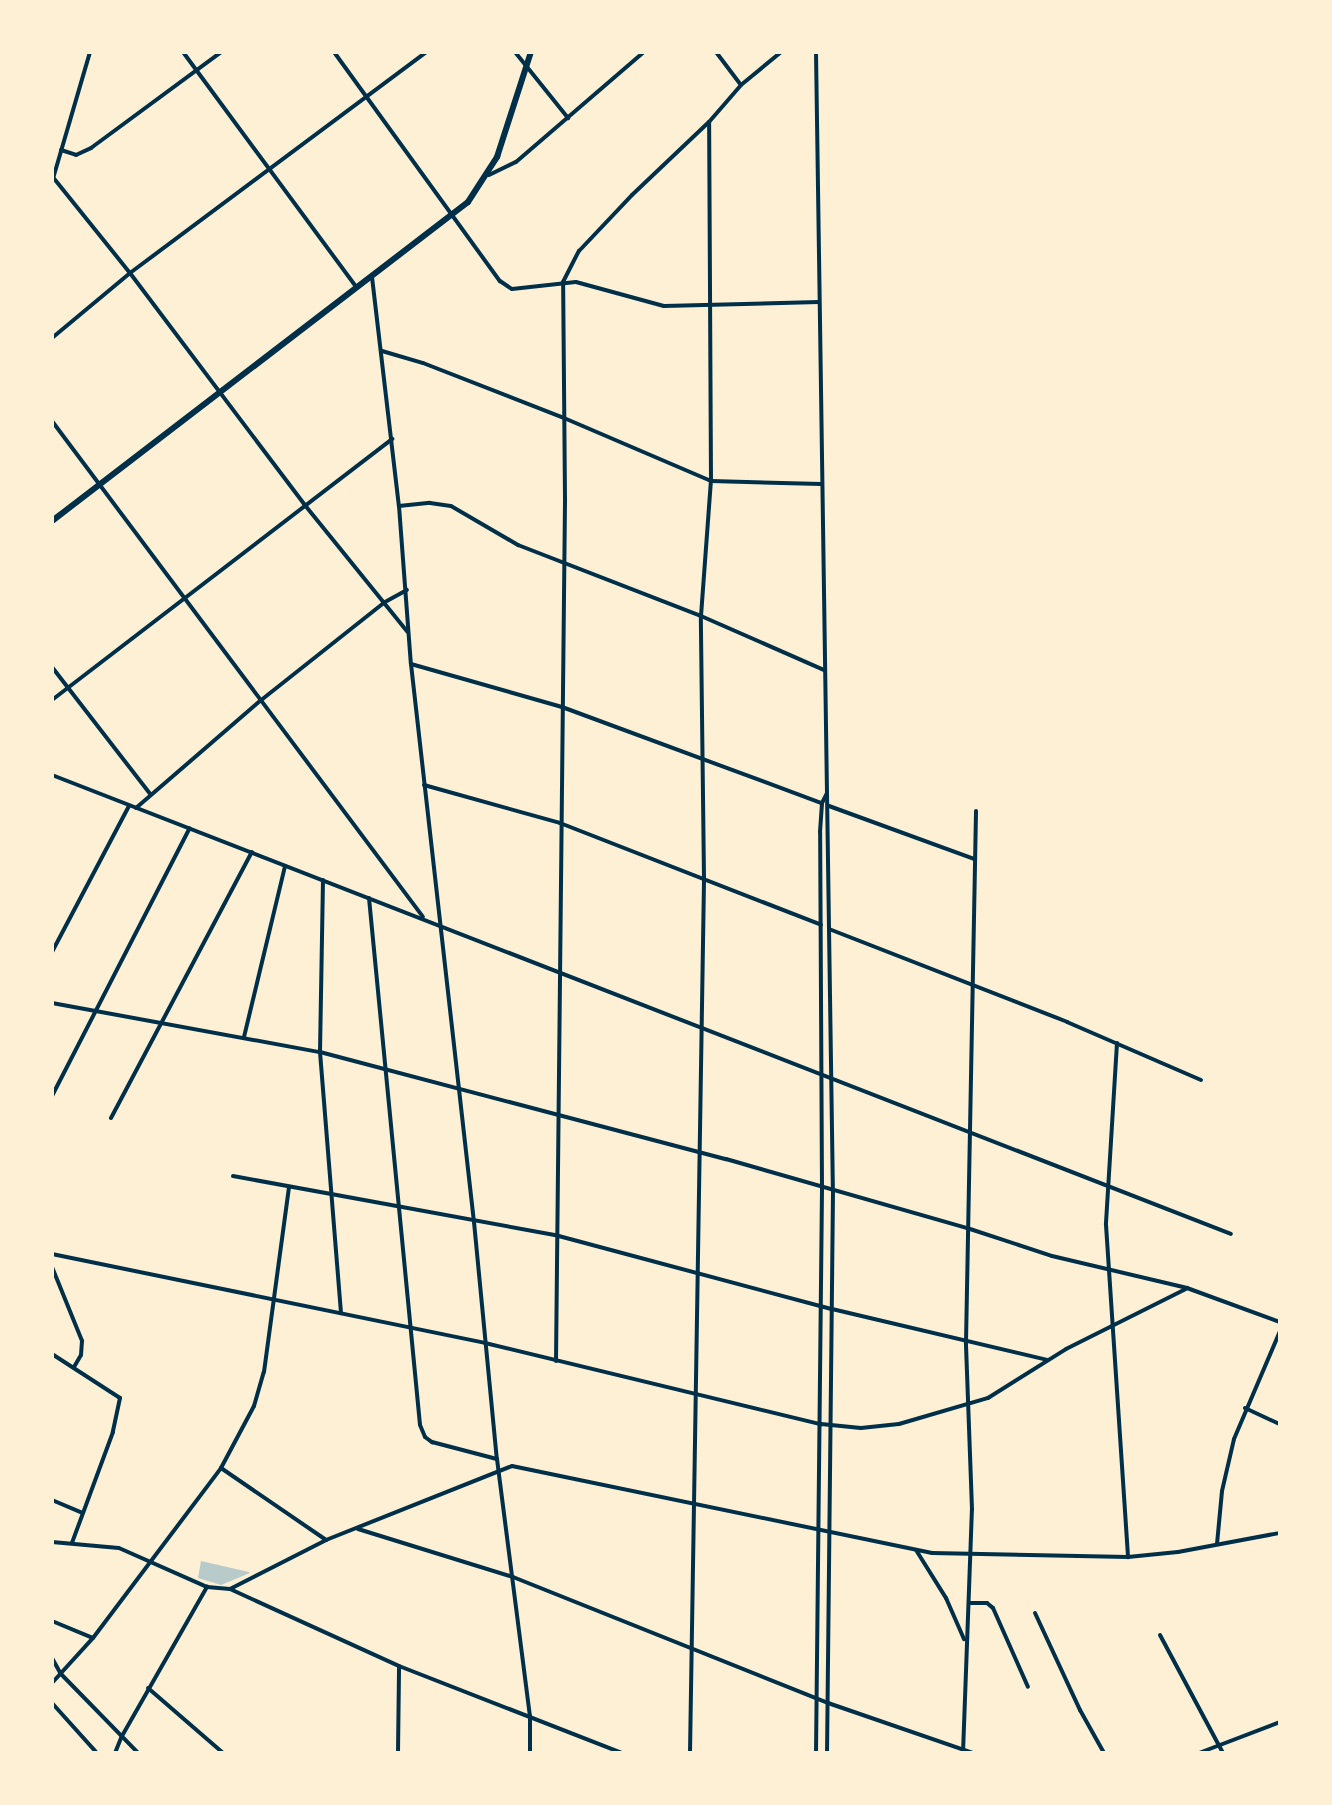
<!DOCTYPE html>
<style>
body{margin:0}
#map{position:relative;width:1332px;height:1805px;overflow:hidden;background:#fdf0d5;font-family:Signika,sans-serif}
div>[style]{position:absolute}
.green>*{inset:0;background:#b9caca}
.minor>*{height:4px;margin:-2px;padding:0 2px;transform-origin:2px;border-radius:2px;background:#003049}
.primary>*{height:6px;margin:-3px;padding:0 3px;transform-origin:3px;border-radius:3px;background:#003049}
span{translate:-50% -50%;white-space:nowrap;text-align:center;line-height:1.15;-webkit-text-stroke:6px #fdf0d5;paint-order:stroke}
.frame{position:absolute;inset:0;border:54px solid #fdf0d5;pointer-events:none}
</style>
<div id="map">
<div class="green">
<i style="clip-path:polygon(201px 1561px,249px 1572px,250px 1573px,221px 1585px,198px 1578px)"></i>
</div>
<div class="minor">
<i style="left:183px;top:52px;width:292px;rotate:53.6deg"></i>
<i style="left:334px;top:52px;width:283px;rotate:54.1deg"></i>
<i style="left:500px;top:281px;width:14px;rotate:34deg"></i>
<i style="left:512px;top:289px;width:64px;rotate:-6.2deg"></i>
<i style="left:576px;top:282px;width:91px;rotate:15.3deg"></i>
<i style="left:664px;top:306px;width:155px;rotate:-1.5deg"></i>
<i style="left:515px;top:52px;width:85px;rotate:51.2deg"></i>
<i style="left:716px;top:52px;width:41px;rotate:52.9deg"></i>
<i style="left:816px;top:52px;width:1140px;rotate:89.15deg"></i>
<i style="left:833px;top:1192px;width:561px;rotate:90.61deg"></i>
<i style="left:61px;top:150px;width:16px;rotate:18deg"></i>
<i style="left:76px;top:155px;width:17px;rotate:-25deg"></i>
<i style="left:91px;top:148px;width:162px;rotate:-36.4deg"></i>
<i style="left:489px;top:175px;width:30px;rotate:-26deg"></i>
<i style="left:516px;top:162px;width:169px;rotate:-40.7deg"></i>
<i style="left:52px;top:176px;width:124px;rotate:51.2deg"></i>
<i style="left:130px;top:273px;width:289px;rotate:53deg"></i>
<i style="left:304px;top:504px;width:164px;rotate:51deg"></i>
<i style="left:52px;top:182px;width:135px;rotate:-73.7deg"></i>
<i style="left:372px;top:277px;width:231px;rotate:83.3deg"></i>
<i style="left:399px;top:506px;width:158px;rotate:85.7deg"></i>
<i style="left:411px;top:664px;width:562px;rotate:83.56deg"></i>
<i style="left:474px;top:1222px;width:238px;rotate:84.5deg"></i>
<i style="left:497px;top:1459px;width:259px;rotate:82.7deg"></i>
<i style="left:530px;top:1716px;width:37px;rotate:90deg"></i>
<i style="left:52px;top:338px;width:102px;rotate:-39.8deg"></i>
<i style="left:130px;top:273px;width:369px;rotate:-36.7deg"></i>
<i style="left:382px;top:351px;width:43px;rotate:16.3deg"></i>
<i style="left:423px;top:363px;width:151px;rotate:21.3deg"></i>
<i style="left:564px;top:418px;width:160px;rotate:23.2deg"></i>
<i style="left:711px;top:481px;width:110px;rotate:1.6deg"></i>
<i style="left:52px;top:421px;width:619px;rotate:53.2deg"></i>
<i style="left:399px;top:506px;width:31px;rotate:-6deg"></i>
<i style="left:430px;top:503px;width:21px;rotate:8deg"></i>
<i style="left:451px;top:506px;width:78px;rotate:30.2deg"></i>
<i style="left:518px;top:545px;width:196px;rotate:21.2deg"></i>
<i style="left:701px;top:616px;width:134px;rotate:23.7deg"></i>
<i style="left:411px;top:664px;width:157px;rotate:15.9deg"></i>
<i style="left:562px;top:707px;width:276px;rotate:20.3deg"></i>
<i style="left:52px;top:667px;width:160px;rotate:52.3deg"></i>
<i style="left:52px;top:700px;width:429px;rotate:-37.5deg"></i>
<i style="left:52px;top:775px;width:1265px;rotate:21.27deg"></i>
<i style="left:424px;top:785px;width:141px;rotate:15.6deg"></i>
<i style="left:560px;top:823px;width:280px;rotate:21.3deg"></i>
<i style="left:829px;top:806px;width:155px;rotate:20deg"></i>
<i style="left:136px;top:808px;width:164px;rotate:-40.8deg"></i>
<i style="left:260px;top:701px;width:159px;rotate:-38.4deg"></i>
<i style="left:385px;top:602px;width:25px;rotate:-29deg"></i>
<i style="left:323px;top:880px;width:172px;rotate:91deg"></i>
<i style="left:320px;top:1052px;width:262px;rotate:85.4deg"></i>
<i style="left:369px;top:898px;width:529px;rotate:84.47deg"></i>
<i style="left:420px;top:1425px;width:13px;rotate:67deg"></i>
<i style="left:425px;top:1437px;width:9px;rotate:36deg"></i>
<i style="left:432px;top:1442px;width:67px;rotate:14.7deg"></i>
<i style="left:829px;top:929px;width:256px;rotate:21.3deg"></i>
<i style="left:1067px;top:1022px;width:146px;rotate:23.4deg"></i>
<i style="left:52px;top:952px;width:165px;rotate:-62.2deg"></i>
<i style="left:52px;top:1003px;width:272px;rotate:10.4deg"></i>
<i style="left:320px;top:1052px;width:420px;rotate:14.8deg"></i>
<i style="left:726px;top:1159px;width:251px;rotate:16deg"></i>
<i style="left:967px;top:1228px;width:89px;rotate:18.2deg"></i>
<i style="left:1052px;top:1256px;width:139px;rotate:13.3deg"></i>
<i style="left:1187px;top:1288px;width:99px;rotate:20.1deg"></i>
<i style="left:244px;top:1037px;width:176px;rotate:-76.5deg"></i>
<i style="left:1117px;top:1043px;width:182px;rotate:93.5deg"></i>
<i style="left:1106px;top:1225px;width:333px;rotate:86.2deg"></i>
<i style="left:52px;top:1096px;width:301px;rotate:-62.8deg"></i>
<i style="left:111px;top:1118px;width:301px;rotate:-62.1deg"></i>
<i style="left:233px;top:1176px;width:327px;rotate:10.4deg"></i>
<i style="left:555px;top:1235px;width:287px;rotate:15deg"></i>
<i style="left:832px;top:1309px;width:221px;rotate:13.3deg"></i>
<i style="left:52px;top:1254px;width:442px;rotate:11.6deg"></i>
<i style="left:485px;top:1343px;width:346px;rotate:13.6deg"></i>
<i style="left:821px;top:1424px;width:40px;rotate:5.7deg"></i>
<i style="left:861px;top:1428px;width:38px;rotate:-6deg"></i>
<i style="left:899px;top:1424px;width:93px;rotate:-16.3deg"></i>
<i style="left:988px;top:1398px;width:92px;rotate:-32.1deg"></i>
<i style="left:1066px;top:1349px;width:134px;rotate:-26.6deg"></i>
<i style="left:52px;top:1267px;width:80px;rotate:67.9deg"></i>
<i style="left:82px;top:1341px;width:14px;rotate:94deg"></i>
<i style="left:81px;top:1355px;width:14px;rotate:120deg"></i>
<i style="left:52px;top:1354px;width:81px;rotate:32.9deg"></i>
<i style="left:120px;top:1398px;width:35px;rotate:102deg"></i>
<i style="left:113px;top:1432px;width:118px;rotate:110.3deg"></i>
<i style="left:556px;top:1361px;width:863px;rotate:-89.4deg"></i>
<i style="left:565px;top:498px;width:216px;rotate:-90.5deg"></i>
<i style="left:563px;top:282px;width:35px;rotate:-63deg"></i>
<i style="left:579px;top:251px;width:77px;rotate:-46.6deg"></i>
<i style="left:632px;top:195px;width:106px;rotate:-43.5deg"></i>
<i style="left:709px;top:122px;width:49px;rotate:-49.1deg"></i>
<i style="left:741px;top:85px;width:52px;rotate:-39.5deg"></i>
<i style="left:1245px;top:1408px;width:38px;rotate:25deg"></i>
<i style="left:221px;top:1468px;width:127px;rotate:34.4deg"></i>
<i style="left:52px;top:1500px;width:33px;rotate:23deg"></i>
<i style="left:358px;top:1529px;width:162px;rotate:17.2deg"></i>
<i style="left:513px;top:1577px;width:339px;rotate:21.8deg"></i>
<i style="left:828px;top:1703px;width:153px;rotate:19deg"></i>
<i style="left:52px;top:1542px;width:67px;rotate:5.1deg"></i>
<i style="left:119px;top:1548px;width:96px;rotate:23.9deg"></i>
<i style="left:207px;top:1587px;width:23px;rotate:5deg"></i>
<i style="left:230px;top:1589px;width:186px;rotate:24.5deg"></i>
<i style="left:399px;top:1666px;width:239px;rotate:21.3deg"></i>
<i style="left:1217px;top:1544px;width:53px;rotate:-84.6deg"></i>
<i style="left:1222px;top:1491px;width:53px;rotate:-77deg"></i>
<i style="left:1234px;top:1439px;width:117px;rotate:-66.9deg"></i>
<i style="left:916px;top:1550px;width:57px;rotate:58deg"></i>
<i style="left:946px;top:1598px;width:45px;rotate:66.3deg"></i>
<i style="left:230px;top:1589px;width:108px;rotate:-27deg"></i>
<i style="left:326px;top:1540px;width:200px;rotate:-21.7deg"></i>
<i style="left:512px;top:1466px;width:429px;rotate:11.7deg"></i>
<i style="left:932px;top:1553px;width:196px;rotate:1.2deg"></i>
<i style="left:1128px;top:1557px;width:50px;rotate:-5.7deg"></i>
<i style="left:1178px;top:1552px;width:104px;rotate:-10.6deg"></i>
<i style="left:969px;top:1603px;width:18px"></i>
<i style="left:987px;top:1603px;width:8px;rotate:40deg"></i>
<i style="left:993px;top:1608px;width:86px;rotate:66.1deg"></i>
<i style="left:1035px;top:1613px;width:107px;rotate:65.1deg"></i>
<i style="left:1080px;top:1710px;width:49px;rotate:60.8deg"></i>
<i style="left:52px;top:1621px;width:44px;rotate:22.5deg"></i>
<i style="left:1160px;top:1635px;width:134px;rotate:61.9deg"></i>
<i style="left:52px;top:1658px;width:18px;rotate:61deg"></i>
<i style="left:61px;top:1674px;width:110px;rotate:45.7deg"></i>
<i style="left:52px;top:1683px;width:61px;rotate:-47.7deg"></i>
<i style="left:93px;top:1638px;width:213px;rotate:-53deg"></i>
<i style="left:221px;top:1468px;width:70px;rotate:-62deg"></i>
<i style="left:254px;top:1406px;width:35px;rotate:-74deg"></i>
<i style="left:264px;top:1372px;width:187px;rotate:-82.3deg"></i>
<i style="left:148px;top:1688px;width:99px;rotate:40.9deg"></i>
<i style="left:52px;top:1703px;width:67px;rotate:48deg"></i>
<i style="left:115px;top:1753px;width:18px;rotate:-68deg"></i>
<i style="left:122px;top:1736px;width:172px;rotate:-60.3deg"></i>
<i style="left:398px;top:1753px;width:86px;rotate:-89.3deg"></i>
<i style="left:690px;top:1753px;width:875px;rotate:-89.08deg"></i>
<i style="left:704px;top:878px;width:262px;rotate:-90.7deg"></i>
<i style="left:701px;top:616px;width:135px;rotate:-85.8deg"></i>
<i style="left:711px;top:481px;width:359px;rotate:-90.3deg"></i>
<i style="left:816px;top:1753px;width:564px;rotate:-89.39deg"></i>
<i style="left:822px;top:1189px;width:357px;rotate:-90.3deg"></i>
<i style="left:820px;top:832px;width:29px;rotate:-86deg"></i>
<i style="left:822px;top:803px;width:11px;rotate:-63deg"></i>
<i style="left:963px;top:1753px;width:244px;rotate:-87.9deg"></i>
<i style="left:972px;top:1509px;width:167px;rotate:-92.1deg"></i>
<i style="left:966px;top:1342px;width:531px;rotate:-88.92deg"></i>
<i style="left:1199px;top:1753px;width:87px;rotate:-20.9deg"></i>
</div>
<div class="primary">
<i style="left:52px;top:521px;width:524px;rotate:-37.48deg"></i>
<i style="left:468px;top:202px;width:54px;rotate:-57.2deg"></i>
<i style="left:497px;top:157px;width:110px;rotate:-72.1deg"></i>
</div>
<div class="frame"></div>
</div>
